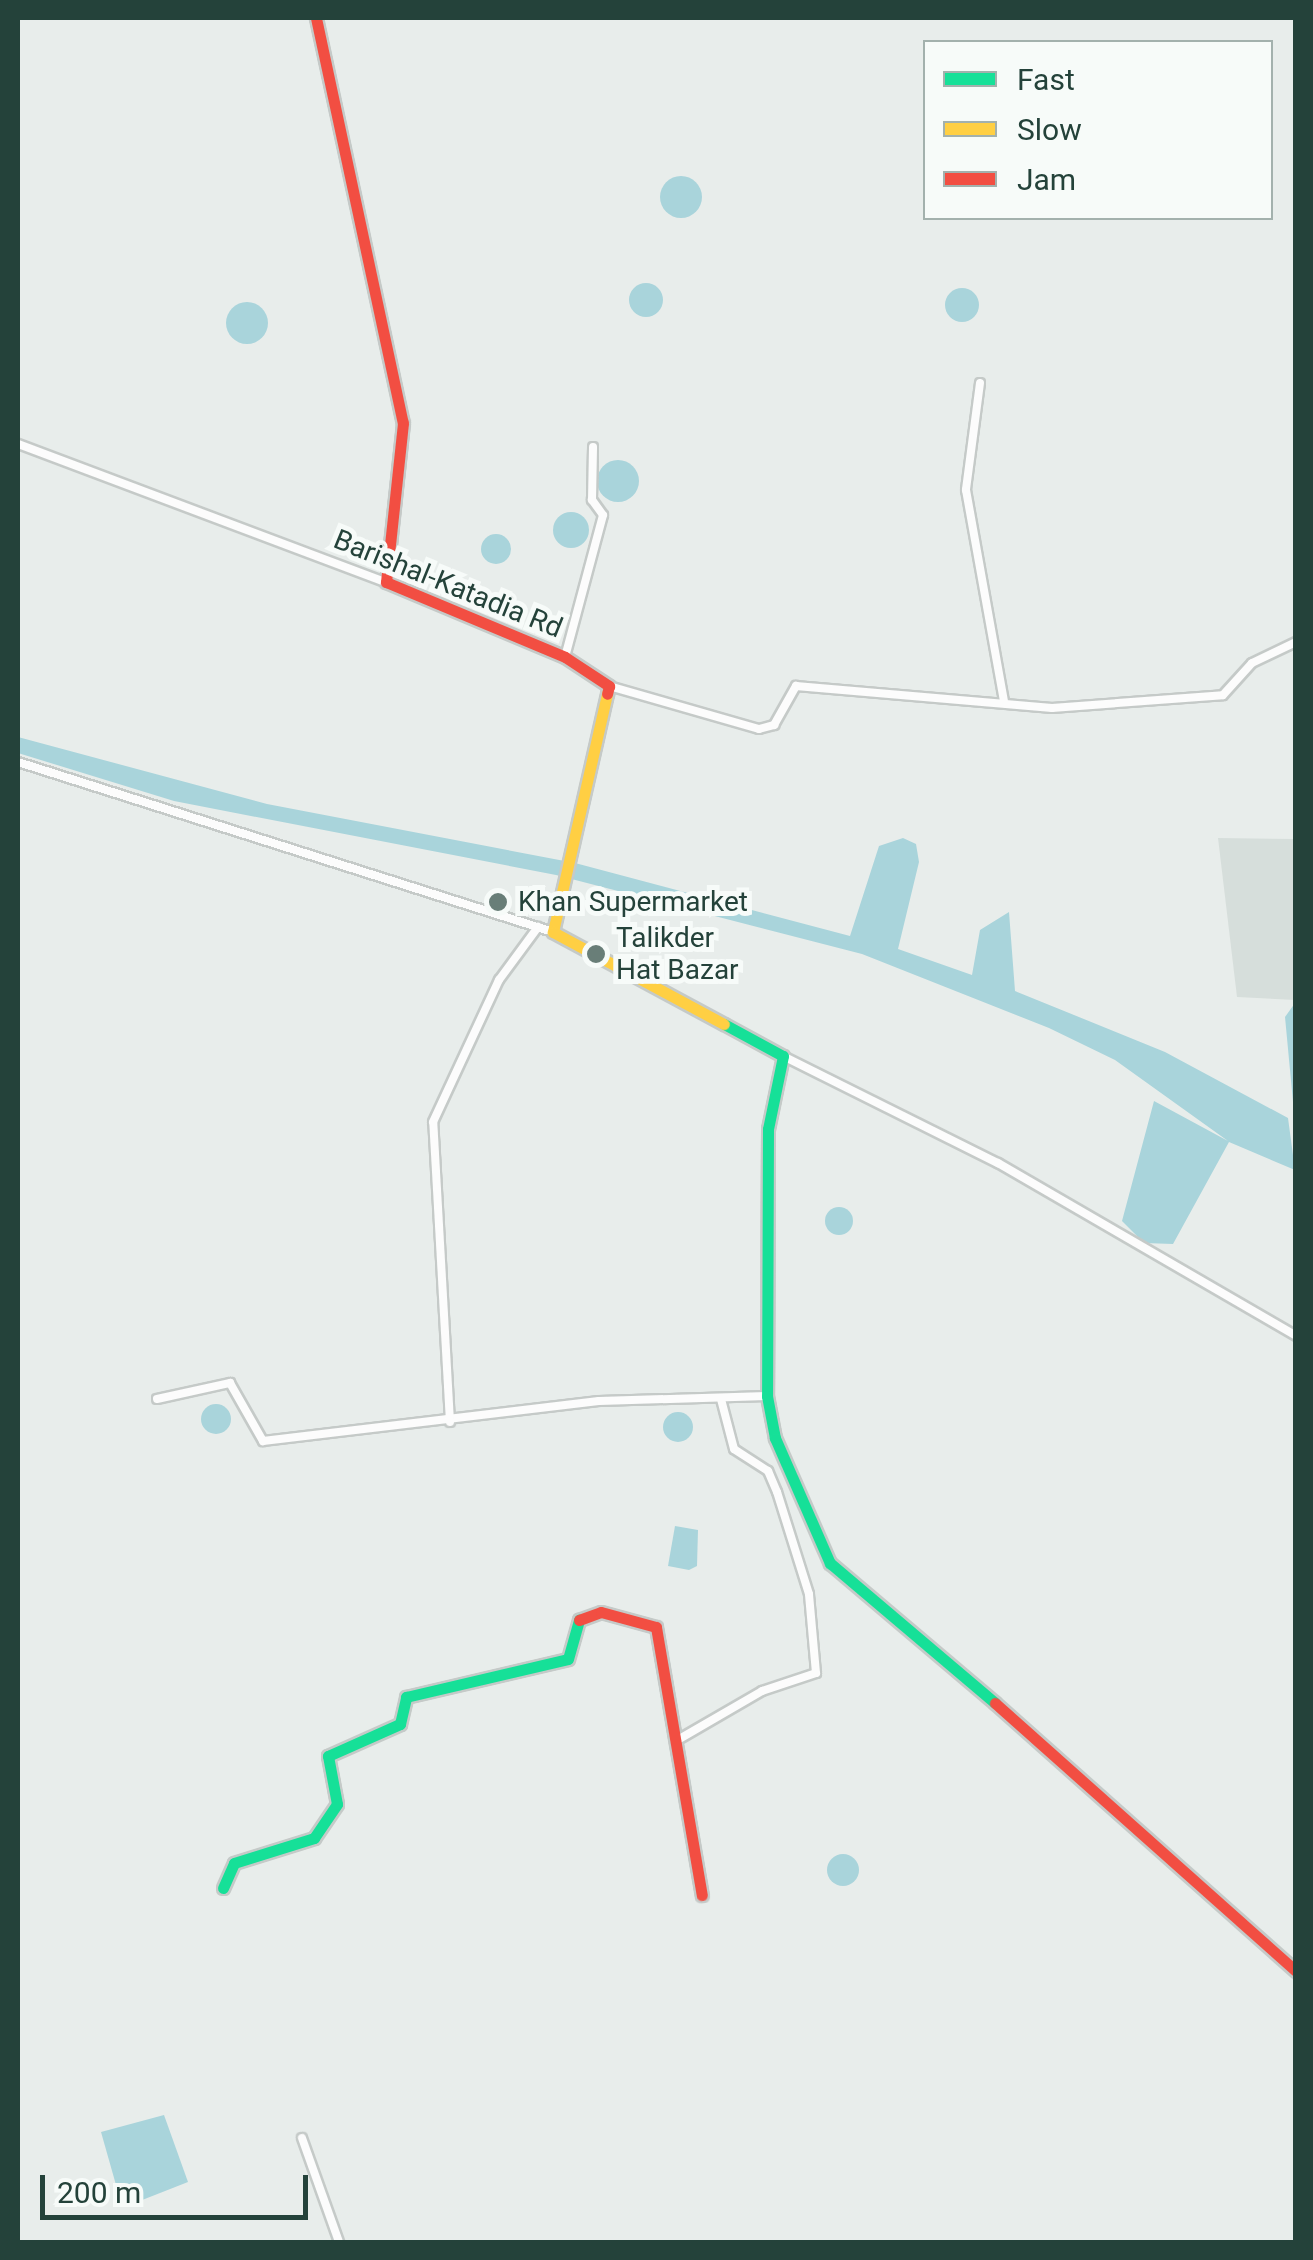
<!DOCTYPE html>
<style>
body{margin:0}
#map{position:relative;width:1313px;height:2260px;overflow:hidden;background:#e8edeb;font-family:Roboto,sans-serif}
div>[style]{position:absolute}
.built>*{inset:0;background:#d6dedb}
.water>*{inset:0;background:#a9d4db}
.round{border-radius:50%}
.roads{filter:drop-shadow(2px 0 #c5cac8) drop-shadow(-2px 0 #c5cac8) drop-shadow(0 2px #c5cac8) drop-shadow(0 -2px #c5cac8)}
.street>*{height:8px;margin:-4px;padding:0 4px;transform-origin:4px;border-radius:4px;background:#fcfcfc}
.fast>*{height:11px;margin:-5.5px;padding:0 5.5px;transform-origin:5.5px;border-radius:5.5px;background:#16e098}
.slow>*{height:11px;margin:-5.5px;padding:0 5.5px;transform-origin:5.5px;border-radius:5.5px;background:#ffcf43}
.jam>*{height:11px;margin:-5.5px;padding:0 5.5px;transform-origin:5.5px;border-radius:5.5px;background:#f24e42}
.dots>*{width:28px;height:28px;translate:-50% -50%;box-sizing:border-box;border:5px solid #f7fbf9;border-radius:50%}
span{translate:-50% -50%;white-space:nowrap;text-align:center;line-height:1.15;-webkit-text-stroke:10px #f7fbf9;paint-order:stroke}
.street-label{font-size:28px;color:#24423a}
.poi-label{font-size:28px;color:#24423a}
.left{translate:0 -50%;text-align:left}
.frame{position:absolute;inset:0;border:20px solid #24423a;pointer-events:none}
.legend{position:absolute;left:923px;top:40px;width:350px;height:180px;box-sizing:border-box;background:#f7fbf9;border:2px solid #a3b1ad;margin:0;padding:12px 18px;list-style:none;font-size:30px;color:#24423a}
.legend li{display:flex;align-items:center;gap:20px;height:50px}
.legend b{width:50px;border:2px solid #a3b1ad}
.scale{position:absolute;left:40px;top:2175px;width:268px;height:45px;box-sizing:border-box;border:5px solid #24423a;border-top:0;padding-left:12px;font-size:30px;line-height:35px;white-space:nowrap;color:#24423a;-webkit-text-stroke:8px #f7fbf9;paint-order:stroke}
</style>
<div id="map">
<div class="built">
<i style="clip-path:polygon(1218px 838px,1295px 839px,1295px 1000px,1237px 997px)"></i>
</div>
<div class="water">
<i class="round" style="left:660px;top:176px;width:42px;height:42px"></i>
<i class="round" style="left:629px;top:283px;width:34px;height:34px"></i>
<i class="round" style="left:945px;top:288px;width:34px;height:34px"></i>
<i class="round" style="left:226px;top:302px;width:42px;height:42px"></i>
<i class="round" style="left:597px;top:460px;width:42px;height:42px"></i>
<i class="round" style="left:553px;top:512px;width:36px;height:36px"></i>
<i class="round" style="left:481px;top:534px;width:30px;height:30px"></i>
<i style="clip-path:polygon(18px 737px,267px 804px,575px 863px,850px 936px,879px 846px,903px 838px,916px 844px,919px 862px,898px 949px,972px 975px,980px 930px,1009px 912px,1015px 991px,1165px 1052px,1288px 1118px,1295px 1170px,1229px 1142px,1173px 1244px,1144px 1243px,1122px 1221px,1154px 1101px,1228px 1141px,1115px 1060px,1049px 1028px,862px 954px,556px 875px,174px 801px,18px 753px)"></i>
<i style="clip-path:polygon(1295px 1003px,1296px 1003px,1295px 1123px,1285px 1017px)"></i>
<i class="round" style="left:825px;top:1207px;width:28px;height:28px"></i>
<i class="round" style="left:201px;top:1404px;width:30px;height:30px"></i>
<i class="round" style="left:663px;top:1412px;width:30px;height:30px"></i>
<i style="clip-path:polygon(675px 1526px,698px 1530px,697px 1566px,689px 1570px,668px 1566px)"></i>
<i class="round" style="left:827px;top:1854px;width:32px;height:32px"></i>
<i style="clip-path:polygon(164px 2115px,188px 2182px,132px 2204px,120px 2199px,101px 2132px)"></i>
</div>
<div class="roads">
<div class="street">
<i style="left:980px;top:383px;width:108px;rotate:97.5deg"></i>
<i style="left:966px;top:490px;width:214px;rotate:79.8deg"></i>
<i style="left:18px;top:444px;width:393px;rotate:20.6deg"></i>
<i style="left:565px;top:657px;width:147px;rotate:-75deg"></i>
<i style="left:603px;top:515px;width:19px;rotate:-126deg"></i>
<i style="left:592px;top:500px;width:53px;rotate:-88.9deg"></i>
<i style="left:609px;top:686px;width:156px;rotate:16deg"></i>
<i style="left:759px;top:729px;width:16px;rotate:-15deg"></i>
<i style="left:774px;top:725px;width:45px;rotate:-60.6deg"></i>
<i style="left:796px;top:686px;width:257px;rotate:4.9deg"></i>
<i style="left:1052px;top:708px;width:171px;rotate:-4.3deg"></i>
<i style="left:1223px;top:695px;width:43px;rotate:-47.8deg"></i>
<i style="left:1252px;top:663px;width:49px;rotate:-25.5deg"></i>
<i style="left:18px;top:762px;width:561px;rotate:17.63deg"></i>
<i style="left:783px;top:1056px;width:240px;rotate:26.5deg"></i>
<i style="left:998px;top:1163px;width:345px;rotate:30.1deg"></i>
<i style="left:157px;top:1399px;width:75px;rotate:-12.4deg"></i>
<i style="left:230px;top:1383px;width:67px;rotate:60.4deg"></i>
<i style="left:263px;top:1441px;width:338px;rotate:-6.8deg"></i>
<i style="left:599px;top:1401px;width:168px;rotate:-1.7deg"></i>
<i style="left:450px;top:1422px;width:300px;rotate:-93.2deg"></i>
<i style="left:433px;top:1122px;width:157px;rotate:-65.1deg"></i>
<i style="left:499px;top:980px;width:66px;rotate:-53.7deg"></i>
<i style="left:681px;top:1738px;width:94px;rotate:-30.1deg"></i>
<i style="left:762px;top:1691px;width:57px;rotate:-18.4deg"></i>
<i style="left:816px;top:1673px;width:79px;rotate:-95.1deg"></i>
<i style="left:809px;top:1594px;width:107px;rotate:-107.4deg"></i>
<i style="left:777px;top:1492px;width:23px;rotate:-113deg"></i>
<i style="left:768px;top:1471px;width:40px;rotate:-147.1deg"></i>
<i style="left:734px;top:1449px;width:52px;rotate:-104.6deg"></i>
<i style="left:302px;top:2138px;width:110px;rotate:70.4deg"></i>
</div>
<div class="fast">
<i style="left:724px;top:1024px;width:67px;rotate:28.5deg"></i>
<i style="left:783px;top:1056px;width:75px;rotate:101.6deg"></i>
<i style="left:768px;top:1129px;width:267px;rotate:90.2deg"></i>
<i style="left:767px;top:1396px;width:43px;rotate:79.2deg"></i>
<i style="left:775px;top:1438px;width:137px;rotate:66.3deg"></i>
<i style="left:830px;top:1563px;width:216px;rotate:40.3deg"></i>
<i style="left:223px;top:1888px;width:27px;rotate:-66deg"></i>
<i style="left:234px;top:1863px;width:84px;rotate:-17.4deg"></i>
<i style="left:314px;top:1838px;width:41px;rotate:-55.9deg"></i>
<i style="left:337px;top:1804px;width:49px;rotate:-100.6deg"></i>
<i style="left:328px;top:1756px;width:79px;rotate:-24deg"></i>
<i style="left:400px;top:1724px;width:28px;rotate:-77deg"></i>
<i style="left:406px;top:1697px;width:166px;rotate:-13.2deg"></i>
<i style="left:568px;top:1659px;width:41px;rotate:-74.2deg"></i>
</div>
<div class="slow">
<i style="left:607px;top:694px;width:244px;rotate:102.8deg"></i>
<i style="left:553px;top:932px;width:194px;rotate:28.3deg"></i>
</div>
<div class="jam">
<i style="left:316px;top:18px;width:414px;rotate:77.9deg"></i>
<i style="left:403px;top:423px;width:160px;rotate:96.1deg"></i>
<i style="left:386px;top:582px;width:194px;rotate:22.7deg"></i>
<i style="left:565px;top:657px;width:53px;rotate:33.4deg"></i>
<i style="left:609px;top:686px;width:8px;rotate:104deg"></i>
<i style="left:579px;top:1620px;width:23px;rotate:-20deg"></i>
<i style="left:601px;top:1612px;width:57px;rotate:15.3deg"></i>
<i style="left:656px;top:1627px;width:272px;rotate:80.3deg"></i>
<i style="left:995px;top:1703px;width:403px;rotate:41.7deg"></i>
</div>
</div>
<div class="dots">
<i style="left:498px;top:902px;background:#697e78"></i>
<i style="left:596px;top:954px;background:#697e78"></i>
</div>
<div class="street-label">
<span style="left:448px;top:584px;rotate:22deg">Barishal-Katadia Rd</span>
</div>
<div class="poi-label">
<span class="left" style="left:518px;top:902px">Khan Supermarket</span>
<span class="left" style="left:616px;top:954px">Talikder<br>Hat Bazar</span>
</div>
<div class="frame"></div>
<ul class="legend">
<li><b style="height:12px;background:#16e098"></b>Fast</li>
<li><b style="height:12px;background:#ffcf43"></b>Slow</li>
<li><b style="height:12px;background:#f24e42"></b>Jam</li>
</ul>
<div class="scale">200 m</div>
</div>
